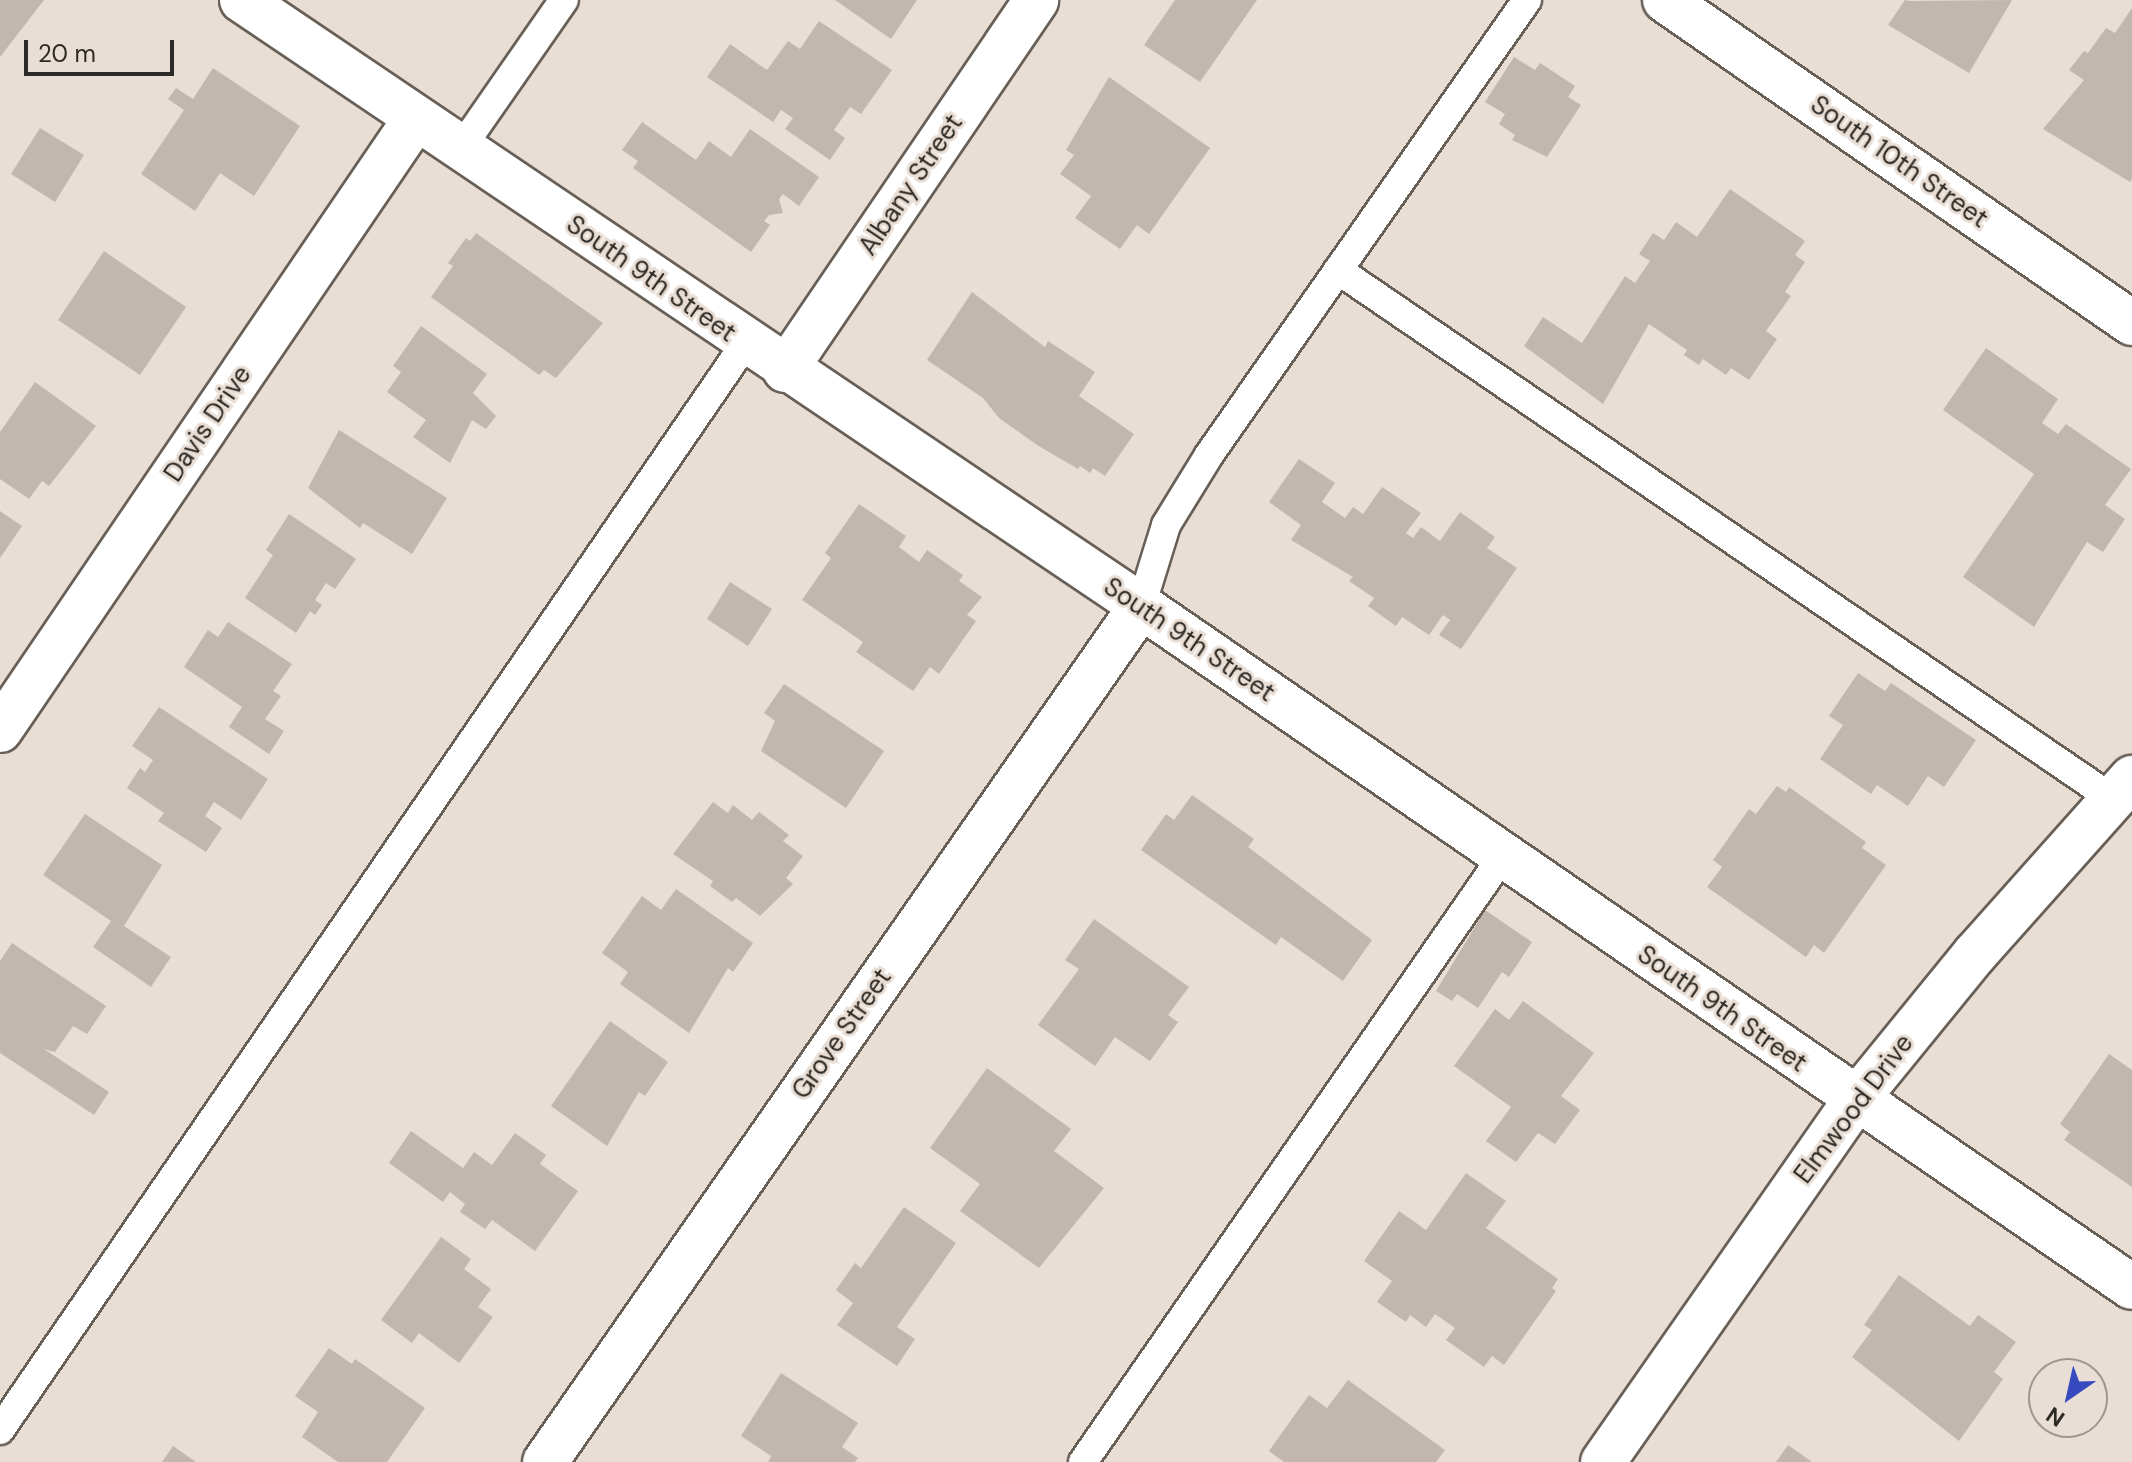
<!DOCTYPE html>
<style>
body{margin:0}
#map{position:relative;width:2132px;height:1462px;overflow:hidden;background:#e9ded5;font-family:"DM Sans",sans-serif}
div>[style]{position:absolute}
.building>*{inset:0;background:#c2b7af}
.roads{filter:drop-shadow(2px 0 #685f57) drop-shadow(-2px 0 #685f57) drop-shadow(0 2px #685f57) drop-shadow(0 -2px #685f57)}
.service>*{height:28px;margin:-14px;padding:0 14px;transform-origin:14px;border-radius:14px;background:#fff}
.minor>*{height:44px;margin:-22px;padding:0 22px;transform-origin:22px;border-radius:22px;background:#fff}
span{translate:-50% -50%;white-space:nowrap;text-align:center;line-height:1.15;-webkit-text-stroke:6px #e9ded5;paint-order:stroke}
.street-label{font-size:26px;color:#2e2a26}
.north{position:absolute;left:2028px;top:1358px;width:80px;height:80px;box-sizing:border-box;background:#e9ded5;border:2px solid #9e968f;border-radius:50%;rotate:214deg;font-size:22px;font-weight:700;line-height:32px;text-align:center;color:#2e2a26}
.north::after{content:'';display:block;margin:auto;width:28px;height:36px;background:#374abd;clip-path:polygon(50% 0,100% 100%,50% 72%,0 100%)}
.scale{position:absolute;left:24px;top:40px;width:150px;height:36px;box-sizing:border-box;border:4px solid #2e2a26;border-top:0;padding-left:10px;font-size:24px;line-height:28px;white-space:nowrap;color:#2e2a26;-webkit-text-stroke:6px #e9ded5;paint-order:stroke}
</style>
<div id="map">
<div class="building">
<i style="clip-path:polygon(0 0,44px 0,0 57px)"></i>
<i style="clip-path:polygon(835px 0,917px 0,891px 39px)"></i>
<i style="clip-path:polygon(1175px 0,1257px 0,1200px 82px,1144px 45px)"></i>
<i style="clip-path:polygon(1905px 0,1910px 1px,2012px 0,1969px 73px,1888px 25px)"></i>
<i style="clip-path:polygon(2132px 8px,2132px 179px,2130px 182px,2043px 129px,2084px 80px,2069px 70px,2084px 51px,2088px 53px,2106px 28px,2115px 33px)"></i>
<i style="clip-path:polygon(819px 21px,892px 70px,861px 114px,850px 107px,834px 130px,845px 138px,830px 160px,785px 129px,793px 118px,781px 110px,773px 122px,707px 77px,730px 44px,767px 70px,788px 41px,800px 49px)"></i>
<i style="clip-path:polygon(1514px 57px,1535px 70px,1540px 63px,1575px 86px,1568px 97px,1581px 105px,1547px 157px,1512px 140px,1515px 135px,1499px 124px,1505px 114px,1485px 102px)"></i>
<i style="clip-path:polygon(213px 68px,300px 126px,254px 196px,220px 173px,195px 211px,141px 174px,184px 110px,168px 99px,176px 88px,193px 99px)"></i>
<i style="clip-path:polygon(1109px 77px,1210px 148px,1149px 234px,1137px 225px,1120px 249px,1075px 218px,1091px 196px,1060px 174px,1074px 155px,1066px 150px)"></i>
<i style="clip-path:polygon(642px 122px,696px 160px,709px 141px,731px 157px,750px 129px,819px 177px,799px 206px,783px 194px,779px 199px,783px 213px,769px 215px,764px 221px,770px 225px,751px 252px,633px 168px,638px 161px,622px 150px)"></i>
<i style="clip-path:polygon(40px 128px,84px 155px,55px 202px,11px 174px)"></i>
<i style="clip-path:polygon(1730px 189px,1805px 241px,1795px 255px,1805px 262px,1785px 292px,1791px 296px,1766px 331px,1777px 339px,1749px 380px,1731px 368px,1726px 375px,1703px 359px,1699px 365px,1684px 355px,1687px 350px,1649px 324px,1603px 404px,1524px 346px,1543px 317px,1582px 343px,1625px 276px,1635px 283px,1650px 261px,1639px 254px,1653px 233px,1664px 240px,1676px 222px,1697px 237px)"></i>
<i style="clip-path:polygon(476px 233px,603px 323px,556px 378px,544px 370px,539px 375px,431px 297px,453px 266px,448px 263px,466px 238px,470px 241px)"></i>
<i style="clip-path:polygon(104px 251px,186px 307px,140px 375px,58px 320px)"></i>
<i style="clip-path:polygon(972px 292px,1045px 347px,1048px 341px,1095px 372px,1079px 396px,1134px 434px,1105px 476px,1093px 468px,1090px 473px,1080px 466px,1078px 469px,1037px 445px,999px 418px,983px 398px,927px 360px)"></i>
<i style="clip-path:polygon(421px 326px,487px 374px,473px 393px,496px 416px,486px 429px,472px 420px,450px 463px,413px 437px,426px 420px,387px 392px,401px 372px,393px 366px)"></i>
<i style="clip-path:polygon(1986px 348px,2058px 399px,2042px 423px,2058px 434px,2066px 424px,2131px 469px,2105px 505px,2125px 519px,2103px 552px,2087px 542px,2034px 627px,1963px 577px,2034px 474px,1943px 410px)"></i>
<i style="clip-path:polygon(35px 382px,96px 426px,49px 486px,42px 481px,29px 499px,0 479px,0 432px)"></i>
<i style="clip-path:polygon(339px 430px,447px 498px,412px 554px,363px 523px,360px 528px,308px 488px)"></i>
<i style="clip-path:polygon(1299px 459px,1335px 483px,1322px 502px,1345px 518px,1353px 507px,1363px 514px,1382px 487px,1421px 513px,1406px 533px,1413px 538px,1421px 527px,1440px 541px,1460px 512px,1495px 537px,1487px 548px,1517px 568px,1461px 649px,1439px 635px,1450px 620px,1443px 615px,1429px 635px,1402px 617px,1396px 626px,1368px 606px,1374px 598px,1349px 581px,1353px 577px,1291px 540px,1301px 525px,1269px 502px)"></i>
<i style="clip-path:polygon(859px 504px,906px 536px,899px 547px,919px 562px,927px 550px,963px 575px,959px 581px,982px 597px,967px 615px,976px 621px,939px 674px,930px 667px,913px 691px,856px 652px,863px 642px,802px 600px,831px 558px,825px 553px)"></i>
<i style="clip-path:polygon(0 511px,22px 526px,0 558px)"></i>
<i style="clip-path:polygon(289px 514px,356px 559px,335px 589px,326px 583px,315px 600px,322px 605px,315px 615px,310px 611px,296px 633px,245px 598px,273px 555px,266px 550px)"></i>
<i style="clip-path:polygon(730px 582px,772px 609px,748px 646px,707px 619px)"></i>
<i style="clip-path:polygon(228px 622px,292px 664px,273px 691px,281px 696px,265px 719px,284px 731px,269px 754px,229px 727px,242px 707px,184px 667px,208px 630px,218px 637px)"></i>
<i style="clip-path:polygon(1858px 673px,1885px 691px,1891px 683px,1976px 740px,1944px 787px,1928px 776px,1908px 806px,1877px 785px,1871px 794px,1820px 759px,1843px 725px,1829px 716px)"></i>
<i style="clip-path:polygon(784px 684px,884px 751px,846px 808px,761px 751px,775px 721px,764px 713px)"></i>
<i style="clip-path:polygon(159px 707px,268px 779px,241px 820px,214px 802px,205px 816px,222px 828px,206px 852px,158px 821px,164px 813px,127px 788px,140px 768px,145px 772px,153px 760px,132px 746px)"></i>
<i style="clip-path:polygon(1777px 786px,1786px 792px,1789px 787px,1866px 842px,1862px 848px,1886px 865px,1824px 953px,1814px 945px,1806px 957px,1707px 887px,1722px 867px,1713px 860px,1749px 809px,1756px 814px)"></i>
<i style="clip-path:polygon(1192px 795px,1254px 839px,1248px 847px,1372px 940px,1343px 981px,1281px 937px,1276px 945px,1141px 850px,1166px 814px,1174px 820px)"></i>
<i style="clip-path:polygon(713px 802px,728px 813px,733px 805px,752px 820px,759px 812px,789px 835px,783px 841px,803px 856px,786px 878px,793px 884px,760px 916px,736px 898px,732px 902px,710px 886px,713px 881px,673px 854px)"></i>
<i style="clip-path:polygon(85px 814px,162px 865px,124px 926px,171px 957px,151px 987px,93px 947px,111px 921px,43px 875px)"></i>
<i style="clip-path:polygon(676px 889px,753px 943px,733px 972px,728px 968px,689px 1033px,620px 984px,628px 972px,602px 953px,642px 896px,661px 910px)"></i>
<i style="clip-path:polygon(1485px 910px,1532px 942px,1509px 977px,1502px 972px,1478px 1008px,1457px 994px,1452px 1001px,1436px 991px)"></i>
<i style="clip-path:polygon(1094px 919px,1189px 987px,1168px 1015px,1178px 1022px,1150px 1061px,1115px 1037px,1095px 1066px,1038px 1025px,1079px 969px,1065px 960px)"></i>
<i style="clip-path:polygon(12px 943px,106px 1006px,87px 1034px,73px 1026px,55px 1052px,44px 1049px,109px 1092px,94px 1115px,0 1053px,0 961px)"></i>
<i style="clip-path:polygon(1523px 1001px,1594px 1053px,1561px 1096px,1580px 1110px,1555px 1144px,1538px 1133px,1516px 1162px,1486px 1141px,1511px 1107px,1454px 1066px,1495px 1009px,1509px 1020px)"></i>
<i style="clip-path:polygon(610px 1021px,668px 1062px,645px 1096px,639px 1092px,607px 1146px,551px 1106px)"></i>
<i style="clip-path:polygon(2109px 1054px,2132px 1070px,2132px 1187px,2064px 1140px,2070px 1132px,2060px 1124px)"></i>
<i style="clip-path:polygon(987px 1068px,1071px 1129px,1054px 1151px,1104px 1188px,1039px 1268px,960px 1211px,980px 1184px,930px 1148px)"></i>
<i style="clip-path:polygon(411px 1131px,463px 1168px,474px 1152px,492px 1165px,515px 1133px,546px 1155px,540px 1164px,578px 1191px,535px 1251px,492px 1220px,485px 1229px,460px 1212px,465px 1204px,450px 1192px,443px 1202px,389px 1163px)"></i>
<i style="clip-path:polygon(1466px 1173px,1506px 1201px,1486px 1228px,1558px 1279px,1552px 1288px,1556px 1291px,1504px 1365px,1492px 1356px,1484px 1367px,1446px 1340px,1455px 1328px,1435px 1314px,1426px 1327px,1410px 1315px,1406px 1322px,1377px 1302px,1392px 1281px,1364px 1261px,1399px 1211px,1426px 1230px)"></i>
<i style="clip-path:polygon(904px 1207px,956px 1243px,897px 1327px,915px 1339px,897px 1366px,837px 1325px,853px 1303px,836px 1290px,855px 1263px,861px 1268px)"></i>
<i style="clip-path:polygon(441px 1237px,471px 1259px,464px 1269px,491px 1289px,478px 1307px,493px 1317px,459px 1363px,419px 1333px,412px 1343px,381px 1320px)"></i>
<i style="clip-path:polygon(1899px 1275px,1970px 1326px,1978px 1315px,2016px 1342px,1994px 1372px,2003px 1379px,1959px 1441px,1852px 1357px,1872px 1330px,1864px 1325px)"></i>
<i style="clip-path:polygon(329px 1348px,352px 1364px,355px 1359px,425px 1408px,387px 1462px,338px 1462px,302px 1437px,318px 1412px,295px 1396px)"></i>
<i style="clip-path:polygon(781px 1373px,858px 1423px,842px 1447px,858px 1458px,855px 1462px,768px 1462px,771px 1456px,741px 1436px)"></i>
<i style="clip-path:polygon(1348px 1380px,1445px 1450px,1436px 1462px,1284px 1462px,1269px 1451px,1309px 1395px,1327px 1408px)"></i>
<i style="clip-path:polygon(1788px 1445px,1812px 1462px,1776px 1462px)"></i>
<i style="clip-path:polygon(173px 1446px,196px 1462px,162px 1462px)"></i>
</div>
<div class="roads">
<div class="service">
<i style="left:461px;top:148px;width:180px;rotate:-55.2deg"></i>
<i style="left:1338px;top:270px;width:938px;rotate:34.32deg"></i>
<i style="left:1141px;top:606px;width:85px;rotate:-72.8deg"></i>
<i style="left:1166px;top:525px;width:82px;rotate:-58.4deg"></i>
<i style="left:1209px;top:455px;width:555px;rotate:-55.05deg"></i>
<i style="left:0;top:1430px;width:1317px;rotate:-55.55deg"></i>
<i style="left:1083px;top:1462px;width:736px;rotate:-55.29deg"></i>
</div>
<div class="minor">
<i style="left:242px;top:0;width:1084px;rotate:33.98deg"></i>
<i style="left:1141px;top:606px;width:1202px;rotate:34.5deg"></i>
<i style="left:1665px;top:0;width:568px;rotate:34.67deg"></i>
<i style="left:785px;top:370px;width:447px;rotate:-55.8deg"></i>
<i style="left:0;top:730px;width:740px;rotate:-55.79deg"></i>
<i style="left:545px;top:1462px;width:1043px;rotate:-55.15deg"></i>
<i style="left:1603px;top:1462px;width:440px;rotate:-55.1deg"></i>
<i style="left:1855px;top:1101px;width:190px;rotate:-50.8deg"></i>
<i style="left:1975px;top:954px;width:236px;rotate:-48.3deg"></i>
</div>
</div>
<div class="street-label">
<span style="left:1899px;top:162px;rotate:35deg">South 10th Street</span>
<span style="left:911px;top:185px;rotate:-56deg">Albany Street</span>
<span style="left:651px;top:279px;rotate:35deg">South 9th Street</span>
<span style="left:208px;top:424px;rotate:-56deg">Davis Drive</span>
<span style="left:1189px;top:640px;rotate:34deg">South 9th Street</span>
<span style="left:1722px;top:1009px;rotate:35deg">South 9th Street</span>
<span style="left:842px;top:1034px;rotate:-55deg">Grove Street</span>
<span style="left:1854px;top:1109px;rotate:-53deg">Elmwood Drive</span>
</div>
<div class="north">N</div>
<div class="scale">20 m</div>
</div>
